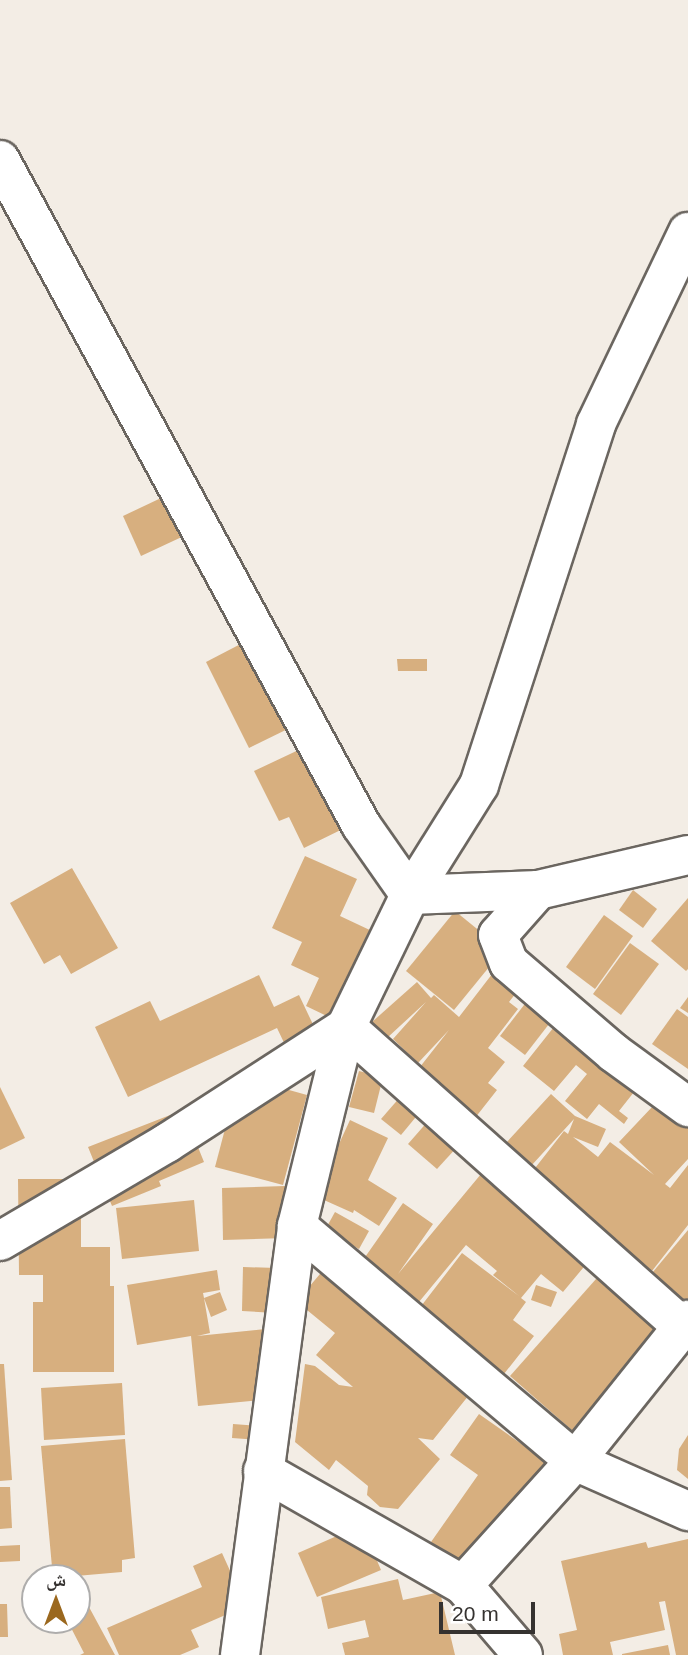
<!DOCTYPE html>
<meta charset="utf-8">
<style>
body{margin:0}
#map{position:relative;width:688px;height:1655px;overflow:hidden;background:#f3ede5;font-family:Arial,"Noto Naskh Arabic",sans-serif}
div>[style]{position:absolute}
.building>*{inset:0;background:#d7af7f}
.roads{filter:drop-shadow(2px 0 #6b6660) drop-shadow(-2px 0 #6b6660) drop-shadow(0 2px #6b6660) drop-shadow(0 -2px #6b6660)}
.minor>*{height:38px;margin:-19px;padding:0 19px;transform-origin:19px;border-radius:19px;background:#fff}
span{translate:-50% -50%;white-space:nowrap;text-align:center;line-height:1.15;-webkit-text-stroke:5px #fff;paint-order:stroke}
.north{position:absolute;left:21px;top:1564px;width:70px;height:70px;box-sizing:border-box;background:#fff;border:2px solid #aeadac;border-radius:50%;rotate:0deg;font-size:19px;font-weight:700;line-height:28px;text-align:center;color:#353230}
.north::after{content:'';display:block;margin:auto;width:24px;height:32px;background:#9b681e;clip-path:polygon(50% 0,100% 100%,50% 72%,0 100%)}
.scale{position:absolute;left:439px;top:1602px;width:96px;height:32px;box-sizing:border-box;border:4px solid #353230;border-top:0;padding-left:9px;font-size:21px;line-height:24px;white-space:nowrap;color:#353230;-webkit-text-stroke:5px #fff;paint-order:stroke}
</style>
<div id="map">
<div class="building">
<i style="clip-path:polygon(197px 481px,216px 521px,141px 556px,123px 516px)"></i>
<i style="clip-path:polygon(260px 634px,304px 721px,249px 748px,206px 662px)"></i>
<i style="clip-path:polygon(397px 659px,427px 659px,427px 671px,398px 671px)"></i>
<i style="clip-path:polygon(324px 738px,363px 819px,304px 848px,289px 817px,279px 821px,254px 771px)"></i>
<i style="clip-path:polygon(305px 856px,357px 879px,340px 916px,374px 932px,333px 1019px,306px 1006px,319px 978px,291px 965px,302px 942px,272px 928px)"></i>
<i style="clip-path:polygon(72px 868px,118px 948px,71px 974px,60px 955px,44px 964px,10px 903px)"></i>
<i style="clip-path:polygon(633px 890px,657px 909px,643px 928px,619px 910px)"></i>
<i style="clip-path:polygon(688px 898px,688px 969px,686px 971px,651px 941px)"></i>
<i style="clip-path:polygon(455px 911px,503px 950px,454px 1010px,406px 971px)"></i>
<i style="clip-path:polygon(604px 915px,633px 936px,595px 989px,566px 967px)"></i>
<i style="clip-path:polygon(630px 943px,659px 964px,621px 1015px,593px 994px)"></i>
<i style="clip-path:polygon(506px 956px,530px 975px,509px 1002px,518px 1009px,488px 1048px,505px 1062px,488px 1083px,497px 1090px,475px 1118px,416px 1072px,449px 1030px,418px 1063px,393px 1039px,426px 1002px,387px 1038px,372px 1022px,417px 982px,431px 998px,434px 995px,459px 1017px)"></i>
<i style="clip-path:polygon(259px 975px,274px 1007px,299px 995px,319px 1037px,288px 1051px,277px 1028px,128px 1097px,95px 1027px,150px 1001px,160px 1021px)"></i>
<i style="clip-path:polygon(538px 987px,563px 1006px,525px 1055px,500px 1036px)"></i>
<i style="clip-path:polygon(688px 997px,688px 1013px,680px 1008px)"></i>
<i style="clip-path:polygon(569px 1008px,649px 1073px,619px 1111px,628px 1118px,624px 1124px,599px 1104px,587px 1119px,565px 1101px,587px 1074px,576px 1065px,554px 1091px,523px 1066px)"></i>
<i style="clip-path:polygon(677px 1009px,688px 1017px,688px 1069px,652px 1044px)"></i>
<i style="clip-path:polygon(359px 1071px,383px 1077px,374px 1113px,349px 1107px)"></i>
<i style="clip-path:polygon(239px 1076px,307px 1095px,283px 1185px,215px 1167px)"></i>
<i style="clip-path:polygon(0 1087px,25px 1138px,0 1150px)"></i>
<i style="clip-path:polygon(670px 1088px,688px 1104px,688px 1159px,665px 1184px,670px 1188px,688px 1165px,688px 1225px,652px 1271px,588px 1221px,591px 1217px,532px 1172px,564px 1131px,568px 1134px,574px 1119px,531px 1166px,506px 1143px,551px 1094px,575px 1116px,606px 1129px,598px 1147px,573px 1137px,598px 1157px,610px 1142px,654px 1175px,619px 1142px)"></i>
<i style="clip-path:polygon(401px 1096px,420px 1112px,401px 1135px,381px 1119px)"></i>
<i style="clip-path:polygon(183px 1110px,204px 1162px,159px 1181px,161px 1186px,112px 1206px,88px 1147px)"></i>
<i style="clip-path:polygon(350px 1120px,388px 1138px,368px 1180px,397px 1198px,379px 1226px,354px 1210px,353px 1213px,315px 1196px)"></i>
<i style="clip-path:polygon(429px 1120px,458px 1146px,437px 1169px,408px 1144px)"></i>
<i style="clip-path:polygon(486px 1168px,593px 1256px,563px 1292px,541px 1274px,521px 1298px,526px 1302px,513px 1320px,534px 1336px,500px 1379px,415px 1314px,462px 1253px,519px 1296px,493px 1275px,497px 1271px,466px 1245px,414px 1308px,387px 1287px,392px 1281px,363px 1260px,403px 1203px,433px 1224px,398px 1274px)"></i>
<i style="clip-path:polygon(18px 1179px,81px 1179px,81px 1247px,110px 1247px,110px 1286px,114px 1286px,114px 1372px,33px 1372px,33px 1302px,43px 1302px,43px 1275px,19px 1275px)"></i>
<i style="clip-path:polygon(285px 1186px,286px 1238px,223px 1240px,222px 1188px)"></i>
<i style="clip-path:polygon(194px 1200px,199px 1251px,122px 1259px,116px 1208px)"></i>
<i style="clip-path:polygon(335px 1212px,369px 1231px,359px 1249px,325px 1230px)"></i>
<i style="clip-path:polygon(688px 1230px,688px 1313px,647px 1279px)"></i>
<i style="clip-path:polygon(243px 1267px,277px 1268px,275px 1313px,242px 1311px)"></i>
<i style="clip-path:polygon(325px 1268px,473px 1390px,433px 1440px,418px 1438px,440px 1459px,398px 1509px,380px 1507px,367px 1495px,368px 1486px,336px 1460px,329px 1470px,295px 1442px,305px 1364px,315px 1366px,339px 1385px,353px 1387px,316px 1355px,335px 1333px,307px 1310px,309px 1287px)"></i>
<i style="clip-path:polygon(217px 1270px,220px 1290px,203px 1293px,204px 1298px,220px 1292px,227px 1310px,211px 1317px,204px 1298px,210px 1333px,197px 1336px,265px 1329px,272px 1399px,198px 1406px,191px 1336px,137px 1345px,127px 1285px)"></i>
<i style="clip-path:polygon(604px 1270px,674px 1336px,582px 1439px,510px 1376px)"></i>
<i style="clip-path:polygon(536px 1285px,557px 1292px,551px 1307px,531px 1300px)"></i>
<i style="clip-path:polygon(0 1364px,4px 1364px,12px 1480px,0 1481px)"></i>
<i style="clip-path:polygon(122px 1383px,125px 1435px,44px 1440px,41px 1388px)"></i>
<i style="clip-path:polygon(479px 1414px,557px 1469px,470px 1570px,431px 1542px,478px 1475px,450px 1455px)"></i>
<i style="clip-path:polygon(233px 1424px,261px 1426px,260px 1440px,232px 1438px)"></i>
<i style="clip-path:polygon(688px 1435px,688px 1479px,677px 1470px,679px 1449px)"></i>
<i style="clip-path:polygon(125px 1439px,135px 1558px,122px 1560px,122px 1572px,53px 1578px,41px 1446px)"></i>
<i style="clip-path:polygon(0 1487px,10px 1487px,12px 1528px,0 1529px)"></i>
<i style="clip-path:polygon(362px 1525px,381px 1570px,317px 1597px,298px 1553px)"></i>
<i style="clip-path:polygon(688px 1539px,688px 1655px,676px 1655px,665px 1601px,659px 1602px,665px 1630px,610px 1642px,613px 1655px,563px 1655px,559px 1634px,577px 1630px,561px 1561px,646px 1542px,648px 1548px)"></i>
<i style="clip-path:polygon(20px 1545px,20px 1561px,0 1562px,0 1546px)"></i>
<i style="clip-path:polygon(222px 1553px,246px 1606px,191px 1630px,199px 1647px,180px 1655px,119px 1655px,107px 1628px,202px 1587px,193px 1566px)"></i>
<i style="clip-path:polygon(398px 1579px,403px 1600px,440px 1592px,455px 1655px,345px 1655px,342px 1643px,369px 1637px,365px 1620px,328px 1629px,321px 1597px)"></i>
<i style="clip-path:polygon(0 1604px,7px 1604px,8px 1637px,0 1637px)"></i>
<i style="clip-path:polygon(89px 1607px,115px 1655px,80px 1655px,84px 1653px,67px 1620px,77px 1620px,77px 1613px)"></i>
<i style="clip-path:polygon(668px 1645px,670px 1655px,622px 1655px,622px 1654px)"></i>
</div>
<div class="roads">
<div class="minor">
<i style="left:0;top:160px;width:757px;rotate:61.5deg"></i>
<i style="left:361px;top:825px;width:85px;rotate:55deg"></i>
<i style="left:538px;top:890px;width:60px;rotate:131.6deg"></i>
<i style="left:498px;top:935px;width:30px;rotate:69deg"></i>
<i style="left:509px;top:963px;width:138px;rotate:40.6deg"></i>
<i style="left:614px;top:1053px;width:92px;rotate:36.1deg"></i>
<i style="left:410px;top:895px;width:128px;rotate:-2.2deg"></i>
<i style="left:538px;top:890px;width:154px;rotate:-13.1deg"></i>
<i style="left:297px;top:1226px;width:364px;rotate:40.2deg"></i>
<i style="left:575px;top:1461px;width:124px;rotate:23.9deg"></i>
<i style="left:0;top:1241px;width:194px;rotate:-30.4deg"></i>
<i style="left:167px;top:1143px;width:213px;rotate:-32.9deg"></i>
<i style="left:346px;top:1027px;width:451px;rotate:41.7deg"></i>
<i style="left:263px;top:1471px;width:230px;rotate:29.7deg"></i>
<i style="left:463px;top:1585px;width:92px;rotate:49.4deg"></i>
<i style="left:463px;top:1585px;width:167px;rotate:-47.9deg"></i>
<i style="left:575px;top:1461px;width:181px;rotate:-51.3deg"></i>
<i style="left:240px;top:1655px;width:433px;rotate:-82.4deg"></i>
<i style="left:297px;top:1226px;width:205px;rotate:-76.2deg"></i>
<i style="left:346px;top:1027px;width:147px;rotate:-64.1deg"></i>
<i style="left:410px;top:895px;width:130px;rotate:-57.9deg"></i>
<i style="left:479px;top:785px;width:379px;rotate:-72deg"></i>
<i style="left:596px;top:424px;width:213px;rotate:-64.4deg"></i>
</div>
</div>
<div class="north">ش</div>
<div class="scale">20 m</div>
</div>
